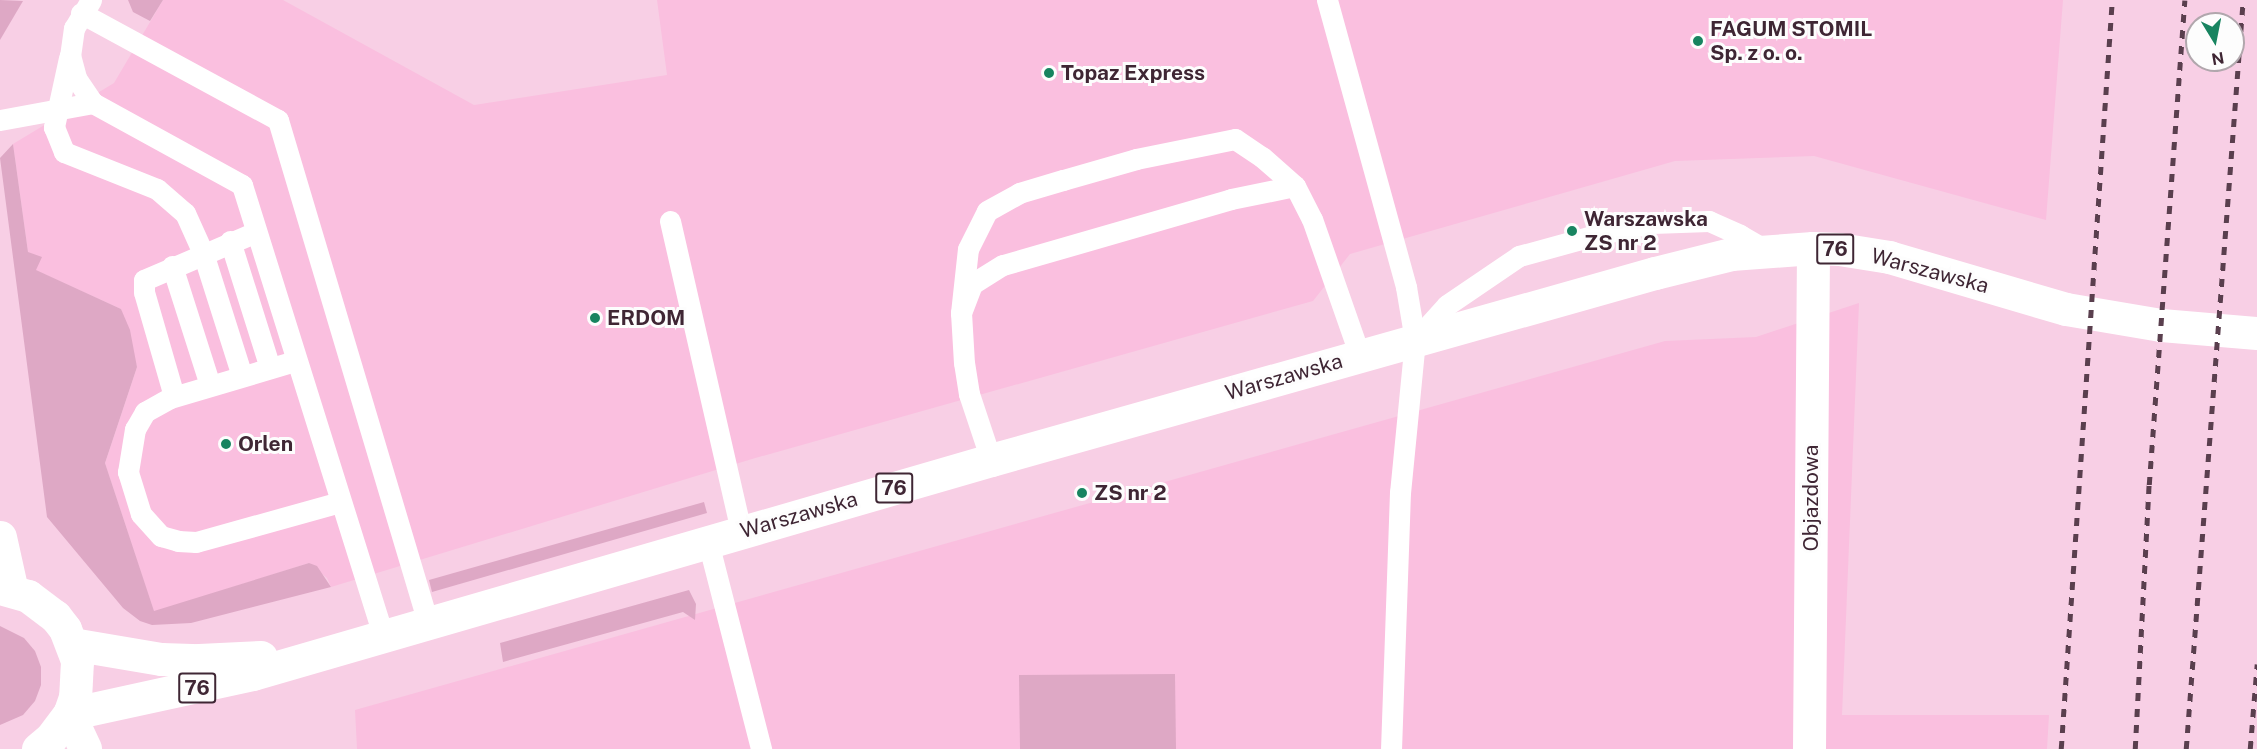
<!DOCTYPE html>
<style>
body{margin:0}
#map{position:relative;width:2257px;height:749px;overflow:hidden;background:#f8cfe5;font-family:"Public Sans",sans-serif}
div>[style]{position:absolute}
.built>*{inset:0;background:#fabfdf}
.green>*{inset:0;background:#dea8c5}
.service>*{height:21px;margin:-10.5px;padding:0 10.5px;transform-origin:10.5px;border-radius:10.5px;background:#fff}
.minor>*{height:33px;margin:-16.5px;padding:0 16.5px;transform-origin:16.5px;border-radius:16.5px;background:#fff}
.primary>*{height:33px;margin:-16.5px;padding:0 16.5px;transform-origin:16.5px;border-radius:16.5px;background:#fff}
.rail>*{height:4.5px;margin-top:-2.25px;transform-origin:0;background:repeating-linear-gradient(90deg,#5a3f4e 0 8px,transparent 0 16px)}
.dots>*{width:16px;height:16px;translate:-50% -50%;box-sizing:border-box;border:3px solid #fdfdfd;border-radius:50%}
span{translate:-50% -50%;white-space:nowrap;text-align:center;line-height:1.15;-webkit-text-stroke:6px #fdfdfd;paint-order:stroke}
.shield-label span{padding:2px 4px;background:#fdfdfd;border:2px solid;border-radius:4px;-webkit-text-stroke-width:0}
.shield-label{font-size:20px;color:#3f2634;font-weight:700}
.poi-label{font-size:21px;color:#3f2634;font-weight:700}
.left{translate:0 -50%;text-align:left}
.street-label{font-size:21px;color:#3f2634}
.north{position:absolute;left:2185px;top:12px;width:60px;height:60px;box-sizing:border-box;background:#fdfdfd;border:2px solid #b1a7ad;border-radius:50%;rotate:170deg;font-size:16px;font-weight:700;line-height:24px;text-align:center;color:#3f2634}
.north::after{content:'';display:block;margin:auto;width:21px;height:27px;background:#188460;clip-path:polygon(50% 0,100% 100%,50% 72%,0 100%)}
</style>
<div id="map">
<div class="built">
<i style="clip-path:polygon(163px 0,283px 0,474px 105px,667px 75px,657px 0,2063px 0,2046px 220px,1814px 156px,1675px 161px,1350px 254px,1313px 301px,752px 459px,331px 587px,327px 578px,309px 563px,154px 612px,105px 463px,137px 367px,121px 309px,35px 270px,28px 252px,13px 144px,114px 83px)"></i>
<i style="clip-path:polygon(1859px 303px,1842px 715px,2049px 715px,2047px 749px,357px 749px,355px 710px,1665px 341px,1756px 337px)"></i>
</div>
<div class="green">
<i style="clip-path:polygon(0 0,23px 1px,0 40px)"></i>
<i style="clip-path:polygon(128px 0,163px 0,150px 21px,133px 12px)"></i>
<i style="clip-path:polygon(13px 144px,28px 252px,42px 257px,36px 270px,121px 309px,130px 330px,137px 367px,105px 463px,154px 611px,309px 563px,317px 566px,331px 587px,191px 623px,152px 625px,140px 621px,123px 608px,47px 517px,0 158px)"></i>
<i style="clip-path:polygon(704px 502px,707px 513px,432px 592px,429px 580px)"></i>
<i style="clip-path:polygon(689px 590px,696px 604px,695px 620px,683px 612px,503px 662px,500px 643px)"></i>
<i style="clip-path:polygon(0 626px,24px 638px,35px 651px,41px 667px,41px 685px,35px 701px,23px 715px,0 725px)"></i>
<i style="clip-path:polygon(1175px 674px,1176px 749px,1020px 749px,1019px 675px)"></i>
</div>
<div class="service">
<i style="left:91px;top:0;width:33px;rotate:121deg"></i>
<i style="left:74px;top:28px;width:27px;rotate:98deg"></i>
<i style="left:70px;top:55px;width:24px;rotate:75deg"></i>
<i style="left:76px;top:78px;width:30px;rotate:56deg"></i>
<i style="left:93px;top:103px;width:170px;rotate:28.8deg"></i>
<i style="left:242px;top:185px;width:472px;rotate:72.6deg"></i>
<i style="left:1327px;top:0;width:298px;rotate:74.6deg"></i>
<i style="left:1406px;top:287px;width:54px;rotate:80.4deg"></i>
<i style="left:1415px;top:340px;width:153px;rotate:95.6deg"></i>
<i style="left:1400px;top:492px;width:257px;rotate:92deg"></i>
<i style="left:81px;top:13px;width:224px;rotate:28.5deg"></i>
<i style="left:278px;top:120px;width:525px;rotate:73.39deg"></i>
<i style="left:69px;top:58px;width:71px;rotate:102.3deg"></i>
<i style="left:54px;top:127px;width:27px;rotate:68deg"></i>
<i style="left:64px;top:152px;width:100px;rotate:21.7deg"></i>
<i style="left:157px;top:189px;width:37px;rotate:41deg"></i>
<i style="left:185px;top:213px;width:44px;rotate:65.8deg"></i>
<i style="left:203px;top:253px;width:129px;rotate:72.4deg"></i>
<i style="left:0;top:120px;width:95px;rotate:-10.4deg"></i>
<i style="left:670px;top:221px;width:319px;rotate:77.1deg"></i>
<i style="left:230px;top:241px;width:133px;rotate:72.5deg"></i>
<i style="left:172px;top:266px;width:125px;rotate:72.3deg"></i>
<i style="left:961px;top:313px;width:64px;rotate:-83.8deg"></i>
<i style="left:968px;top:249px;width:42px;rotate:-63.4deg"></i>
<i style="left:987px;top:211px;width:37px;rotate:-29deg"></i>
<i style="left:1019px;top:193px;width:46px;rotate:-16.5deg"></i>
<i style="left:1063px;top:180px;width:76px;rotate:-16deg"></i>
<i style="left:1136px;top:159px;width:101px;rotate:-11.4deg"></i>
<i style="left:1235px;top:139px;width:32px;rotate:34deg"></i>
<i style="left:1262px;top:157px;width:44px;rotate:41.3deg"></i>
<i style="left:1295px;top:186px;width:37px;rotate:63deg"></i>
<i style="left:1312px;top:219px;width:145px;rotate:70.7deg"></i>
<i style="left:1418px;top:337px;width:43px;rotate:-47.8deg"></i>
<i style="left:1447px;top:305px;width:87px;rotate:-34.2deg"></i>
<i style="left:1519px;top:256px;width:80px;rotate:-15.3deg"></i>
<i style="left:1596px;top:235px;width:57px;rotate:-12.1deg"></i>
<i style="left:1652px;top:223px;width:57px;rotate:-2deg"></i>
<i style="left:1709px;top:221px;width:34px;rotate:24deg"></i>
<i style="left:1740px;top:235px;width:30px;rotate:30deg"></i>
<i style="left:295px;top:361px;width:130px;rotate:163.5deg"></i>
<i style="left:170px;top:398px;width:29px;rotate:151deg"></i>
<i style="left:145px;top:412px;width:20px;rotate:120deg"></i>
<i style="left:135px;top:429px;width:44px;rotate:99.2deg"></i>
<i style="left:128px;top:472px;width:44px;rotate:72.8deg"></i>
<i style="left:141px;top:514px;width:30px;rotate:48deg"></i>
<i style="left:161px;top:536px;width:18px;rotate:16deg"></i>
<i style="left:178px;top:541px;width:18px;rotate:3deg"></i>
<i style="left:196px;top:542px;width:149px;rotate:-15.5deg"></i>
<i style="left:174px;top:396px;width:108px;rotate:-106.1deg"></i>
<i style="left:144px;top:292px;width:12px;rotate:-90deg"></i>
<i style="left:144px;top:280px;width:122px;rotate:-23.2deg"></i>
<i style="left:991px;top:460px;width:70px;rotate:-108.4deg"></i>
<i style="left:969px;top:394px;width:31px;rotate:-99deg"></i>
<i style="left:964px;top:363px;width:50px;rotate:-93.4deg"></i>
<i style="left:961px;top:313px;width:31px;rotate:-69deg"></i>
<i style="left:972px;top:284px;width:36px;rotate:-32deg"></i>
<i style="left:1003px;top:265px;width:237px;rotate:-16.1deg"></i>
<i style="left:1231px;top:199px;width:65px;rotate:-11.5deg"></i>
<i style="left:708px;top:542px;width:214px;rotate:75.6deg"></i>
</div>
<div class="minor">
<i style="left:1809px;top:749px;width:501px;rotate:-89.54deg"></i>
</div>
<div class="primary">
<i style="left:0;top:537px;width:55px;rotate:77.5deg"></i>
<i style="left:0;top:588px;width:29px;rotate:16deg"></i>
<i style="left:28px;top:596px;width:34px;rotate:37deg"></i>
<i style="left:55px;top:616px;width:16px;rotate:52deg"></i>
<i style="left:65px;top:629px;width:34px;rotate:69deg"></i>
<i style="left:77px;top:661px;width:36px;rotate:93deg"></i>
<i style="left:75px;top:697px;width:18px;rotate:109deg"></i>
<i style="left:69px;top:714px;width:30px;rotate:127deg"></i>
<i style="left:51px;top:738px;width:17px;rotate:140deg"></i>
<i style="left:72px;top:644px;width:90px;rotate:9.6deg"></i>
<i style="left:161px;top:659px;width:38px;rotate:2deg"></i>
<i style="left:199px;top:660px;width:62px;rotate:-2.8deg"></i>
<i style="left:69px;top:714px;width:188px;rotate:-12.3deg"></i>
<i style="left:253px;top:674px;width:768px;rotate:-16.17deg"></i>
<i style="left:991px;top:460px;width:690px;rotate:-15.73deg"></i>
<i style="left:1655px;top:273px;width:78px;rotate:-14deg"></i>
<i style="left:1731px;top:254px;width:82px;rotate:-4.2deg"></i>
<i style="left:1813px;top:248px;width:26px;rotate:2deg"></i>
<i style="left:1839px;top:249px;width:51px;rotate:9.1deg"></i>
<i style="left:1889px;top:257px;width:184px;rotate:16.4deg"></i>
<i style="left:2066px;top:309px;width:96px;rotate:9.6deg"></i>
<i style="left:2161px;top:325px;width:96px;rotate:4.8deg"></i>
<i style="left:69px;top:714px;width:38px;rotate:65deg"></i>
</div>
<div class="rail">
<i style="left:2061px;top:749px;width:751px;rotate:-86.1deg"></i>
<i style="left:2135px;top:749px;width:264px;rotate:-87deg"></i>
<i style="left:2149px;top:485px;width:486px;rotate:-85.8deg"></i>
<i style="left:2186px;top:749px;width:751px;rotate:-85.65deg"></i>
<i style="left:2250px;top:749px;width:85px;rotate:-85.3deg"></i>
</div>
<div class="dots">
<i style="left:1698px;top:41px;background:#188460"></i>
<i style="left:1049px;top:73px;background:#188460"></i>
<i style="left:1572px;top:231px;background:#188460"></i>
<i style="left:595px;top:318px;background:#188460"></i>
<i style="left:226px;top:444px;background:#188460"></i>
<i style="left:1082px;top:493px;background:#188460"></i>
</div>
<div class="shield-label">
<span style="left:1835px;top:249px">76</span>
<span style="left:894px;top:488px">76</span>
<span style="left:197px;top:688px">76</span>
</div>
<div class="poi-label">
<span class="left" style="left:1710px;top:41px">FAGUM STOMIL<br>Sp. z o. o.</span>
<span class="left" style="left:1061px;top:73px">Topaz Express</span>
<span class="left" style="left:1584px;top:231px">Warszawska<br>ZS nr 2</span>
<span class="left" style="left:607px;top:318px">ERDOM</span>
<span class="left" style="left:238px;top:444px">Orlen</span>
<span class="left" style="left:1094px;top:493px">ZS nr 2</span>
</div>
<div class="street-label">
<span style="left:1930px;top:271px;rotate:15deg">Warszawska</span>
<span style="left:1284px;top:377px;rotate:-16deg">Warszawska</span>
<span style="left:1811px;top:498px;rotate:-90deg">Objazdowa</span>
<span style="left:799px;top:515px;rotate:-16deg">Warszawska</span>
</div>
<div class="north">N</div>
</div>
